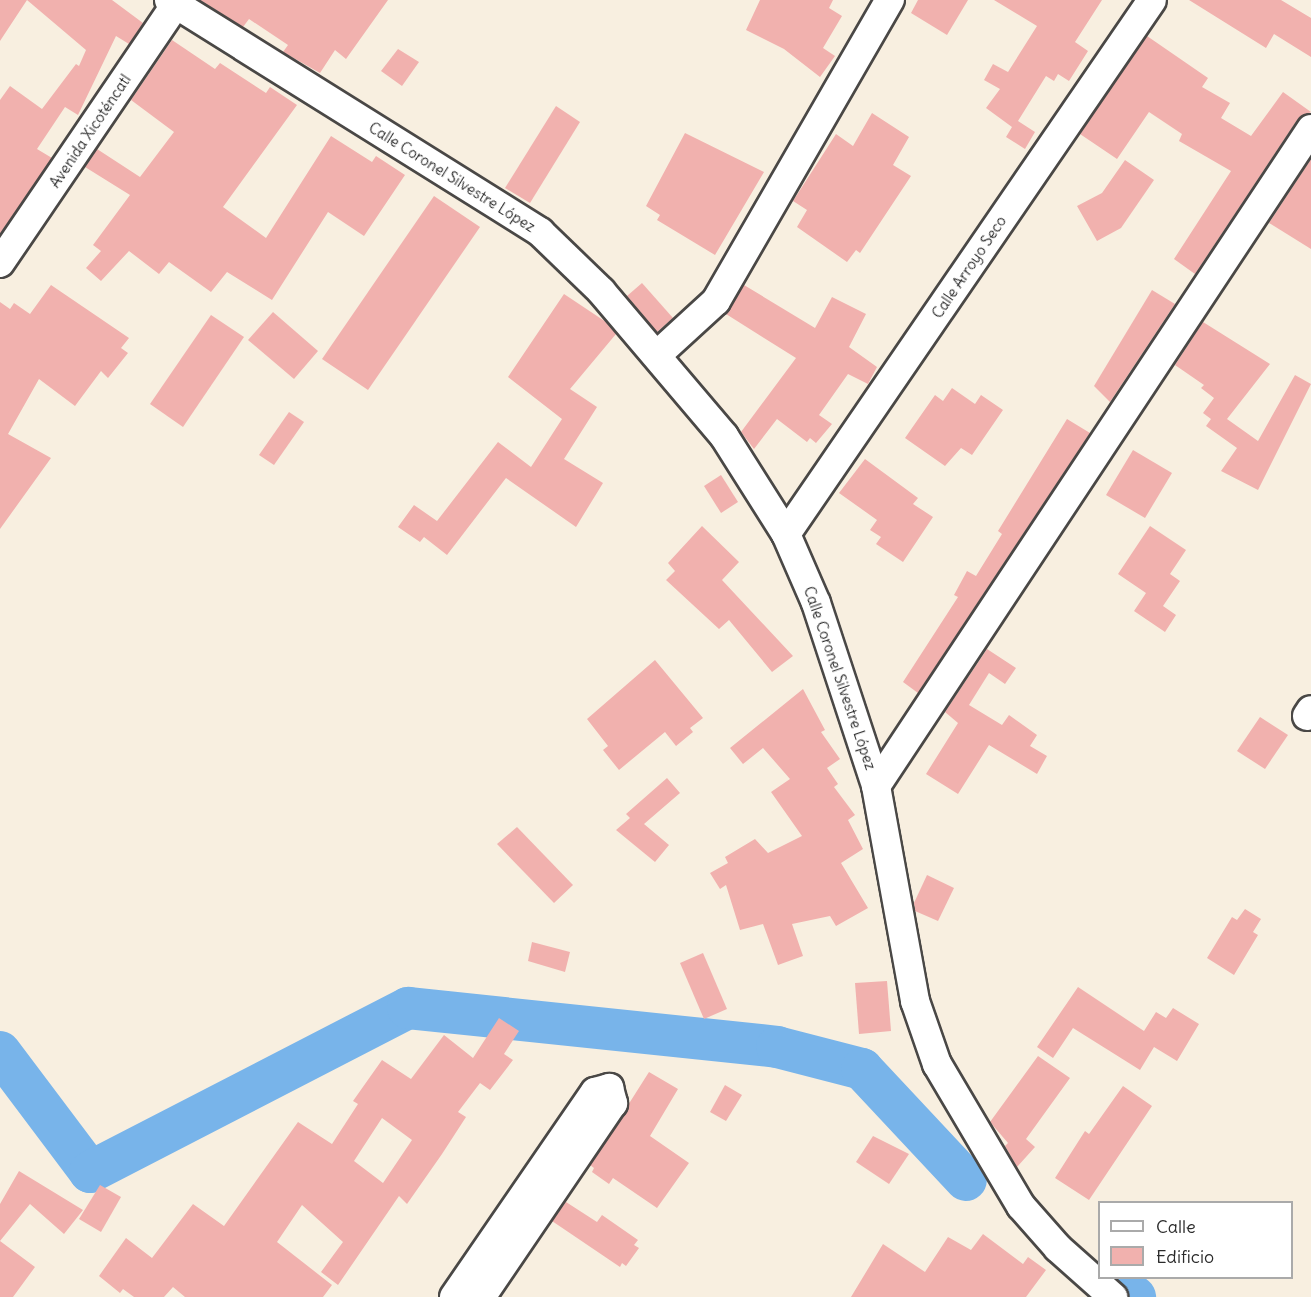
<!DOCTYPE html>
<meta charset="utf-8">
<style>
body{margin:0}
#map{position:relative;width:1311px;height:1297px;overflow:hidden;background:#f8efe0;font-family:Delius,sans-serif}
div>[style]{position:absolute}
.river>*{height:42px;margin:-21px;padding:0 21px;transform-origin:21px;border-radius:21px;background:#78b4ea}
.building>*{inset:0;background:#f1b1ae}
.roads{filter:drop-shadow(2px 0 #4a4846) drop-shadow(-2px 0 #4a4846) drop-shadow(0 2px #4a4846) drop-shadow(0 -2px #4a4846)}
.minor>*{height:28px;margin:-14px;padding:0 14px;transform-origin:14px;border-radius:14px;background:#fff}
span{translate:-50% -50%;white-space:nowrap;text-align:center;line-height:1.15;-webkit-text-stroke:4.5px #fff;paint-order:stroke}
.street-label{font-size:15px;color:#2b2b2b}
.legend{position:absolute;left:1098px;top:1201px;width:195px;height:78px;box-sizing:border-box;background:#fff;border:2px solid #aaa;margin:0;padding:8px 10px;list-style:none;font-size:18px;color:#2b2b2b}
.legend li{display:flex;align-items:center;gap:12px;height:30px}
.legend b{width:30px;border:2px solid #aaa}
</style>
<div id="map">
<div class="river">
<i style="left:0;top:1052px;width:150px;rotate:53.1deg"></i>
<i style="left:90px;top:1172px;width:358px;rotate:-27.3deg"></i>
<i style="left:408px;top:1008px;width:371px;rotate:6deg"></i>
<i style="left:777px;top:1047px;width:88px;rotate:14.5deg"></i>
<i style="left:862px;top:1069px;width:152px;rotate:46.9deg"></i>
<i style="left:1129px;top:1292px;width:8px;rotate:40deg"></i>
</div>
<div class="building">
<i style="clip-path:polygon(0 0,112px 0,143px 23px,129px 44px,116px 36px,78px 115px,65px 107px,37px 149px,52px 158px,0 234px,0 100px,10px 86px,42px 109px,76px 64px,79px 66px,86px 50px,27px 0,0 41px)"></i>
<i style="clip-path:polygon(200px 0,388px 0,346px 59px,335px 50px,320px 73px,283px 52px,288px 45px,249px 19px,243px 27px)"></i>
<i style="clip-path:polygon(760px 0,833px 0,829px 8px,842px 16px,823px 48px,835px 56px,820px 77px,784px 49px,746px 30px)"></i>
<i style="clip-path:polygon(918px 0,968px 0,947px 35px,911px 13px)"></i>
<i style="clip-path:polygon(994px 0,1102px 0,1075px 42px,1088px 51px,1069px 81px,1058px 74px,1054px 81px,1046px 76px,1018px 121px,1035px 132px,1025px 149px,1006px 137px,1012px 127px,986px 108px,1000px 89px,984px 80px,993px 64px,1008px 72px,1037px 26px)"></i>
<i style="clip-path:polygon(1189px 0,1281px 0,1311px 18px,1311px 57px,1274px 34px,1266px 48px)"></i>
<i style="clip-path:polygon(1147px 36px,1208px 78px,1202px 87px,1230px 103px,1221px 118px,1251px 136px,1283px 92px,1311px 112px,1297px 120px,1195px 274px,1174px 259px,1231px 171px,1179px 141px,1182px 134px,1149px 112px,1117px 159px,1080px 134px)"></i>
<i style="clip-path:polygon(172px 40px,215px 69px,220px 63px,266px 93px,270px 87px,297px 105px,223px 207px,266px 238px,331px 136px,372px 162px,376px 156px,405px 175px,364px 236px,328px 212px,272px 300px,227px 272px,211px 292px,169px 262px,159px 274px,129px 251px,101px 281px,86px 268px,101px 251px,93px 245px,130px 195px,85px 167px,97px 149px,140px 177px,174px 132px,131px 100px)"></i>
<i style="clip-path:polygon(398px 49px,419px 62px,402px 86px,381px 71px)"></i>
<i style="clip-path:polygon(556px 106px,580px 122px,530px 203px,505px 188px)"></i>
<i style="clip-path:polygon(872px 113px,909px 137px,893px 165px,911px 176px,860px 253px,856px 250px,847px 262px,797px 227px,807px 210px,793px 201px,836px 134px,853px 146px)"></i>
<i style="clip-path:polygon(685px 133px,764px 172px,715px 255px,657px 220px,660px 215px,646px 206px)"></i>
<i style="clip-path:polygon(1311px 159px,1311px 249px,1269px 223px)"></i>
<i style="clip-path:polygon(1125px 160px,1154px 180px,1121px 228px,1097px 241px,1077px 206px,1102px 193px)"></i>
<i style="clip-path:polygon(434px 196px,480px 227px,368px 390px,322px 359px)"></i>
<i style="clip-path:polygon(642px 283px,673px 318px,657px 332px,627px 296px)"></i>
<i style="clip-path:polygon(51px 285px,129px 338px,121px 348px,128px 353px,108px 378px,101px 371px,75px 406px,39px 379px,8px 434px,51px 458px,0 529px,0 302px,10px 309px,14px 303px,30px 314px)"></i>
<i style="clip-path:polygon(744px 285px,815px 328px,832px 297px,866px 314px,849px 347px,877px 367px,868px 384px,848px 374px,819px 415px,832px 424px,816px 443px,810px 438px,807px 442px,777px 419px,754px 449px,741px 432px,796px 358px,726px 314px)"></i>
<i style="clip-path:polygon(1152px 290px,1175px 304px,1110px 402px,1094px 386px)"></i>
<i style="clip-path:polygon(564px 294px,606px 322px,616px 334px,570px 389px,597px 407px,564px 459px,603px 483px,576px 527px,506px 478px,447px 555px,424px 537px,420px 542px,398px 527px,414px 505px,437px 521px,498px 442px,531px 467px,562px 419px,508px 377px)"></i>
<i style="clip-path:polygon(273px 312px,318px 351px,294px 379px,248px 340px)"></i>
<i style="clip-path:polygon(211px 315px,244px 337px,183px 427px,150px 404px)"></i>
<i style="clip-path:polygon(1203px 322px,1270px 364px,1227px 419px,1258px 441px,1295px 375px,1311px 384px,1258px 490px,1221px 471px,1237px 448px,1206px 426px,1211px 419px,1203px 413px,1214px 398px,1201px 388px,1204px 385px,1175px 365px)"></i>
<i style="clip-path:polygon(952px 388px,975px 404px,981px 395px,1003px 410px,972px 455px,961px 448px,945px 466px,905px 438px,935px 395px,943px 401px)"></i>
<i style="clip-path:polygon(289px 412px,304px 422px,274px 465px,259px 455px)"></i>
<i style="clip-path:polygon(1067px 419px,1090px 433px,918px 693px,903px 682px,958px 597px,954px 595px,967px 571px,976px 576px,1002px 534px,998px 531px)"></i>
<i style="clip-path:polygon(1133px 450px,1172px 473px,1145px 518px,1106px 495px)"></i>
<i style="clip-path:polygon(865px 459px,918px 498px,913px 504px,933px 517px,903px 562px,876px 544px,881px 537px,870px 530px,877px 520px,839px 493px)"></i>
<i style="clip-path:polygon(721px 475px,738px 502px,721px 513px,704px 486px)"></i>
<i style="clip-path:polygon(702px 526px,739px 562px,722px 580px,793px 656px,772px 672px,729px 620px,719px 629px,666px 580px,675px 571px,668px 563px)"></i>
<i style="clip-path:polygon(1150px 526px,1186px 550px,1170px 574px,1180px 581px,1163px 606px,1176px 615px,1165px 632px,1134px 611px,1146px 593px,1118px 574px)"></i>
<i style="clip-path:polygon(987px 649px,1016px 668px,1005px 684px,989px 673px,969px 705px,1002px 725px,1009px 715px,1037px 735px,1030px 746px,1047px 756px,1037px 774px,989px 745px,958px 794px,926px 774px,958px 723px,945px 712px)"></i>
<i style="clip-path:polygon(655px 660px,703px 718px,690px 728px,693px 732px,676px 746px,665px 732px,619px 770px,603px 750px,608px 746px,587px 719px)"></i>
<i style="clip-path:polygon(803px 689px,825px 730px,821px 732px,840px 759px,827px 768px,838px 784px,834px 787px,855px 815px,848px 820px,863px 849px,841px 863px,868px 908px,836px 926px,830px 916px,792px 924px,803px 956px,778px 965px,763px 924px,740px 930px,726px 885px,720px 889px,710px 873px,728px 863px,725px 857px,755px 839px,768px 853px,802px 836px,771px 792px,790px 779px,763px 748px,743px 764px,730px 748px)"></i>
<i style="clip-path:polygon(1260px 717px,1288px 735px,1265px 769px,1237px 751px)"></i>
<i style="clip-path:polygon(667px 778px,680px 793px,644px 824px,669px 845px,655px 862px,616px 830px,630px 818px,626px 814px)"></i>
<i style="clip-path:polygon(517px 827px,573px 885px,554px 903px,497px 844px)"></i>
<i style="clip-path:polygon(927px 875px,954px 888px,938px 921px,915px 911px,914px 903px)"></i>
<i style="clip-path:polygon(1245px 909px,1261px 919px,1253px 932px,1258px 935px,1234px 975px,1207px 958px,1232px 917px,1237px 920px)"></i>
<i style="clip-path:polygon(532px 942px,570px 952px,565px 972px,528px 961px)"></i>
<i style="clip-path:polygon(703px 953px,727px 1009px,704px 1019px,680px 963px)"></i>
<i style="clip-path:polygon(887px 981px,891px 1031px,859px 1034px,855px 983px)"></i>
<i style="clip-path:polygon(1078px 987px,1144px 1031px,1156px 1012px,1166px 1018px,1173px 1008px,1199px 1024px,1177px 1061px,1154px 1047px,1140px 1070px,1073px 1028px,1053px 1058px,1037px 1047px)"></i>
<i style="clip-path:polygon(evenodd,499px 1018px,519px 1031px,504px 1054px,513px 1060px,490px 1090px,480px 1083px,458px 1112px,466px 1117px,442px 1154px,407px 1204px,399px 1196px,338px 1285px,321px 1272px,343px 1242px,302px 1205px,277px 1242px,332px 1285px,323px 1297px,185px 1297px,173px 1287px,164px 1297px,134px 1297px,123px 1289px,120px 1293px,99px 1276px,126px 1238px,152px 1258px,193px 1204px,224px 1226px,298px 1122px,332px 1144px,358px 1104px,353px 1101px,382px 1060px,411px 1079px,444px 1035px,473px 1058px,499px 1018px,382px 1118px,412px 1140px,383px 1183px,354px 1161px,382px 1118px)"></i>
<i style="clip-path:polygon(1038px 1056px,1070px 1078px,1026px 1139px,1035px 1147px,1017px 1167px,1005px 1146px,1008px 1143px,990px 1122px)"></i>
<i style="clip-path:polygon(649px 1072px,678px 1089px,650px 1136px,689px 1163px,657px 1208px,613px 1178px,609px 1184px,592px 1172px,594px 1168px,590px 1165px)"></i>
<i style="clip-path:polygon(725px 1085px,742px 1095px,726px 1121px,710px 1112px)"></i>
<i style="clip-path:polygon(1123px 1086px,1152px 1106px,1089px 1200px,1055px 1178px,1085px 1131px,1089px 1134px)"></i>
<i style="clip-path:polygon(873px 1136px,909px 1154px,889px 1184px,856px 1162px)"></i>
<i style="clip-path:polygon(19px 1171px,83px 1210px,64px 1234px,30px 1204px,0 1241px,35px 1267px,13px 1297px,0 1297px,0 1204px)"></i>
<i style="clip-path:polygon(100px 1185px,121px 1197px,101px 1232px,79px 1219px)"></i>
<i style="clip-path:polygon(566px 1202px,597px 1222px,602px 1215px,638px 1240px,634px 1245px,639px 1248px,626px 1266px,622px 1263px,620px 1267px,552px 1221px)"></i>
<i style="clip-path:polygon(983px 1234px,1023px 1264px,1028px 1257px,1046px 1270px,1026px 1297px,851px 1297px,883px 1244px,925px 1272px,948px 1237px,971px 1250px)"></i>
</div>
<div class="roads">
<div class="minor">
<i style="left:169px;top:0;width:438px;rotate:32deg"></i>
<i style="left:540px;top:232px;width:85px;rotate:44deg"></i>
<i style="left:601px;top:291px;width:190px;rotate:49.7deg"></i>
<i style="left:724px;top:436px;width:116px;rotate:57.7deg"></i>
<i style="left:786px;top:534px;width:75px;rotate:66.5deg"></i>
<i style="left:816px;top:603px;width:193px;rotate:71.8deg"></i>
<i style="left:876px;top:786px;width:219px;rotate:79.7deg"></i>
<i style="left:915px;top:1001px;width:67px;rotate:70.8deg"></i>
<i style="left:937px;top:1064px;width:165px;rotate:59.4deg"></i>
<i style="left:1021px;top:1206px;width:56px;rotate:48.6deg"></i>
<i style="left:1058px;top:1248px;width:74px;rotate:41.7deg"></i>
<i style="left:0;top:263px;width:318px;rotate:-55.8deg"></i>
<i style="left:657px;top:355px;width:80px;rotate:-42.5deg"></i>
<i style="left:716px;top:301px;width:348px;rotate:-60deg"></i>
<i style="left:786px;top:534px;width:647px;rotate:-55.57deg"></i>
<i style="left:1307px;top:716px;width:7px;rotate:-56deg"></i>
<i style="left:876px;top:786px;width:788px;rotate:-56.49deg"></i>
<i style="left:454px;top:1297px;width:249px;rotate:-55.5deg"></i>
<i style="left:595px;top:1092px;width:15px;rotate:-16deg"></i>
<i style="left:609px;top:1088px;width:16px;rotate:75deg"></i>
<i style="left:613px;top:1103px;width:235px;rotate:124.2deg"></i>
</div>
</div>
<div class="street-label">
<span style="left:90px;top:131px;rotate:-56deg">Avenida Xicoténcatl</span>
<span style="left:452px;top:177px;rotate:32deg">Calle Coronel Silvestre López</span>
<span style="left:969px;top:267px;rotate:-56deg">Calle Arroyo Seco</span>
<span style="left:840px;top:678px;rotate:71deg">Calle Coronel Silvestre López</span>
</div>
<ul class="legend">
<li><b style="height:8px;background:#fff"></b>Calle</li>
<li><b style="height:16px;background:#f1b1ae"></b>Edificio</li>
</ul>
</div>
